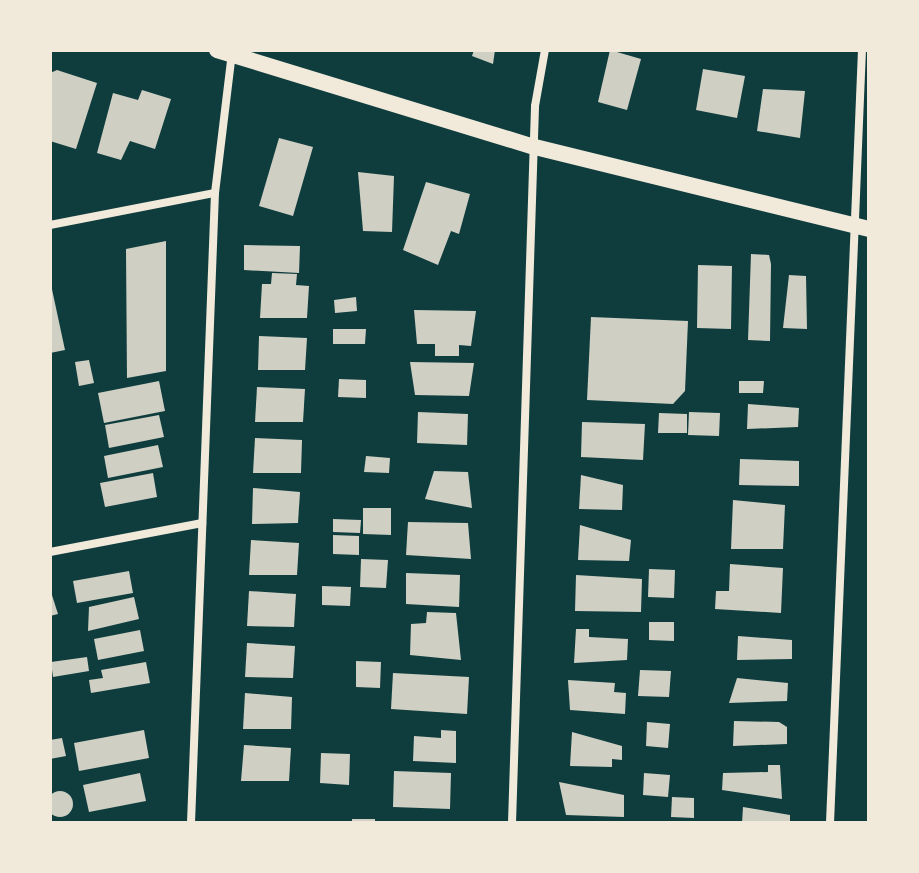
<!DOCTYPE html>
<style>
body{margin:0}
#map{position:relative;width:919px;height:873px;overflow:hidden;background:#0f3d3e;font-family:"Source Sans 3",sans-serif}
div>[style]{position:absolute}
.building>*{inset:0;background:#cfcfc3}
.round{border-radius:50%}
.minor>*{height:8px;margin:-4px;padding:0 4px;transform-origin:4px;border-radius:4px;background:#f1e9da}
.secondary>*{height:16px;margin:-8px;padding:0 8px;transform-origin:8px;border-radius:8px;background:#f1e9da}
span{translate:-50% -50%;white-space:nowrap;text-align:center;line-height:1.15;-webkit-text-stroke:8px #f1e9da;paint-order:stroke}
.frame{position:absolute;inset:0;border:52px solid #f1e9da;pointer-events:none}
</style>
<div id="map">
<div class="building">
<i style="clip-path:polygon(474px 50px,495px 50px,493px 64px,472px 56px)"></i>
<i style="clip-path:polygon(610px 50px,641px 59px,627px 110px,598px 102px)"></i>
<i style="clip-path:polygon(703px 69px,745px 76px,737px 118px,696px 110px)"></i>
<i style="clip-path:polygon(57px 70px,97px 83px,76px 149px,50px 141px,50px 73px)"></i>
<i style="clip-path:polygon(763px 89px,805px 91px,800px 138px,757px 131px)"></i>
<i style="clip-path:polygon(142px 90px,171px 99px,155px 149px,130px 141px,121px 160px,97px 153px,113px 93px,138px 100px)"></i>
<i style="clip-path:polygon(279px 138px,313px 147px,293px 216px,259px 206px)"></i>
<i style="clip-path:polygon(358px 172px,394px 176px,392px 232px,363px 231px)"></i>
<i style="clip-path:polygon(426px 182px,470px 194px,459px 234px,451px 231px,438px 265px,403px 250px)"></i>
<i style="clip-path:polygon(166px 241px,166px 371px,127px 378px,126px 249px)"></i>
<i style="clip-path:polygon(244px 245px,300px 246px,299px 273px,244px 270px)"></i>
<i style="clip-path:polygon(751px 254px,769px 255px,771px 264px,770px 341px,748px 340px)"></i>
<i style="clip-path:polygon(698px 265px,732px 266px,731px 329px,697px 328px)"></i>
<i style="clip-path:polygon(272px 273px,297px 274px,296px 285px,309px 286px,307px 318px,260px 318px,262px 284px,271px 284px)"></i>
<i style="clip-path:polygon(789px 275px,806px 276px,807px 329px,783px 328px)"></i>
<i style="clip-path:polygon(50px 280px,65px 350px,50px 353px)"></i>
<i style="clip-path:polygon(356px 297px,357px 311px,335px 313px,334px 300px)"></i>
<i style="clip-path:polygon(414px 310px,476px 311px,471px 346px,459px 345px,459px 356px,435px 356px,435px 344px,417px 344px)"></i>
<i style="clip-path:polygon(591px 317px,688px 321px,685px 391px,673px 404px,587px 400px)"></i>
<i style="clip-path:polygon(333px 329px,366px 329px,365px 344px,333px 344px)"></i>
<i style="clip-path:polygon(259px 336px,307px 338px,305px 370px,258px 370px)"></i>
<i style="clip-path:polygon(89px 360px,94px 383px,79px 386px,75px 362px)"></i>
<i style="clip-path:polygon(410px 362px,474px 363px,469px 396px,415px 395px)"></i>
<i style="clip-path:polygon(339px 379px,366px 380px,366px 398px,338px 397px)"></i>
<i style="clip-path:polygon(159px 381px,165px 411px,104px 423px,98px 393px)"></i>
<i style="clip-path:polygon(739px 381px,764px 381px,763px 393px,739px 393px)"></i>
<i style="clip-path:polygon(257px 387px,305px 389px,303px 422px,255px 422px)"></i>
<i style="clip-path:polygon(748px 404px,799px 408px,798px 427px,747px 429px)"></i>
<i style="clip-path:polygon(418px 412px,468px 414px,467px 445px,417px 443px)"></i>
<i style="clip-path:polygon(689px 412px,720px 413px,719px 436px,688px 435px)"></i>
<i style="clip-path:polygon(659px 413px,687px 414px,687px 433px,658px 433px)"></i>
<i style="clip-path:polygon(159px 415px,164px 437px,109px 448px,105px 425px)"></i>
<i style="clip-path:polygon(582px 422px,645px 424px,643px 460px,581px 457px)"></i>
<i style="clip-path:polygon(255px 438px,302px 440px,301px 473px,253px 473px)"></i>
<i style="clip-path:polygon(158px 445px,163px 467px,108px 478px,104px 456px)"></i>
<i style="clip-path:polygon(366px 456px,390px 458px,389px 473px,364px 472px)"></i>
<i style="clip-path:polygon(740px 459px,799px 461px,799px 486px,739px 485px)"></i>
<i style="clip-path:polygon(434px 471px,468px 472px,472px 508px,425px 499px)"></i>
<i style="clip-path:polygon(153px 473px,157px 497px,105px 507px,100px 483px)"></i>
<i style="clip-path:polygon(581px 475px,623px 485px,622px 510px,579px 509px)"></i>
<i style="clip-path:polygon(253px 488px,300px 492px,298px 523px,252px 524px)"></i>
<i style="clip-path:polygon(733px 500px,785px 505px,783px 549px,731px 549px)"></i>
<i style="clip-path:polygon(363px 508px,391px 508px,391px 535px,363px 534px)"></i>
<i style="clip-path:polygon(333px 519px,361px 520px,360px 533px,333px 532px)"></i>
<i style="clip-path:polygon(408px 522px,468px 523px,471px 559px,406px 555px)"></i>
<i style="clip-path:polygon(580px 525px,631px 540px,629px 561px,578px 560px)"></i>
<i style="clip-path:polygon(333px 535px,359px 536px,359px 555px,333px 554px)"></i>
<i style="clip-path:polygon(251px 540px,299px 543px,297px 575px,249px 575px)"></i>
<i style="clip-path:polygon(361px 559px,388px 560px,386px 588px,360px 587px)"></i>
<i style="clip-path:polygon(730px 564px,783px 568px,781px 613px,715px 609px,716px 591px,729px 591px)"></i>
<i style="clip-path:polygon(649px 569px,675px 570px,674px 598px,648px 597px)"></i>
<i style="clip-path:polygon(129px 571px,133px 593px,77px 603px,73px 581px)"></i>
<i style="clip-path:polygon(406px 573px,460px 575px,459px 607px,406px 604px)"></i>
<i style="clip-path:polygon(576px 575px,642px 579px,641px 612px,575px 611px)"></i>
<i style="clip-path:polygon(322px 586px,351px 587px,350px 606px,322px 605px)"></i>
<i style="clip-path:polygon(50px 589px,58px 614px,50px 616px)"></i>
<i style="clip-path:polygon(249px 591px,296px 594px,294px 627px,247px 626px)"></i>
<i style="clip-path:polygon(134px 597px,139px 619px,88px 631px,89px 607px)"></i>
<i style="clip-path:polygon(427px 612px,456px 613px,461px 660px,410px 655px,411px 624px,426px 623px)"></i>
<i style="clip-path:polygon(649px 622px,674px 622px,674px 641px,649px 640px)"></i>
<i style="clip-path:polygon(576px 629px,589px 629px,589px 637px,628px 639px,627px 660px,574px 663px)"></i>
<i style="clip-path:polygon(140px 630px,144px 651px,98px 660px,94px 639px)"></i>
<i style="clip-path:polygon(738px 636px,792px 640px,792px 659px,737px 660px)"></i>
<i style="clip-path:polygon(247px 643px,295px 646px,293px 678px,245px 677px)"></i>
<i style="clip-path:polygon(87px 657px,89px 671px,53px 677px,51px 662px)"></i>
<i style="clip-path:polygon(356px 661px,381px 662px,380px 688px,356px 687px)"></i>
<i style="clip-path:polygon(146px 662px,150px 683px,91px 693px,89px 680px,103px 678px,101px 670px)"></i>
<i style="clip-path:polygon(640px 670px,671px 671px,669px 697px,638px 696px)"></i>
<i style="clip-path:polygon(393px 673px,469px 677px,467px 714px,391px 709px)"></i>
<i style="clip-path:polygon(737px 678px,788px 683px,787px 701px,729px 703px)"></i>
<i style="clip-path:polygon(568px 680px,615px 683px,614px 692px,626px 693px,625px 714px,570px 710px)"></i>
<i style="clip-path:polygon(245px 693px,292px 697px,291px 729px,243px 729px)"></i>
<i style="clip-path:polygon(734px 721px,779px 722px,787px 727px,787px 744px,733px 746px)"></i>
<i style="clip-path:polygon(647px 722px,670px 724px,668px 748px,646px 746px)"></i>
<i style="clip-path:polygon(144px 730px,149px 758px,79px 771px,74px 743px)"></i>
<i style="clip-path:polygon(441px 730px,456px 731px,456px 763px,413px 761px,414px 736px,441px 738px)"></i>
<i style="clip-path:polygon(572px 732px,622px 746px,622px 760px,612px 759px,612px 767px,570px 766px)"></i>
<i style="clip-path:polygon(62px 738px,66px 756px,50px 759px,50px 740px)"></i>
<i style="clip-path:polygon(244px 745px,291px 748px,289px 781px,241px 781px)"></i>
<i style="clip-path:polygon(321px 753px,350px 754px,349px 785px,320px 783px)"></i>
<i style="clip-path:polygon(768px 765px,780px 765px,782px 799px,722px 790px,723px 773px,768px 772px)"></i>
<i style="clip-path:polygon(394px 771px,451px 773px,450px 809px,393px 807px)"></i>
<i style="clip-path:polygon(140px 773px,146px 801px,89px 812px,83px 785px)"></i>
<i style="clip-path:polygon(644px 773px,670px 775px,668px 797px,643px 795px)"></i>
<i style="clip-path:polygon(559px 782px,624px 795px,624px 817px,566px 815px)"></i>
<i class="round" style="left:47px;top:791px;width:26px;height:26px"></i>
<i style="clip-path:polygon(672px 797px,694px 798px,694px 818px,671px 817px)"></i>
<i style="clip-path:polygon(743px 807px,790px 815px,790px 823px,742px 823px)"></i>
<i style="clip-path:polygon(352px 819px,375px 819px,375px 823px,352px 823px)"></i>
</div>
<div class="minor">
<i style="left:50px;top:225px;width:168px;rotate:-11deg"></i>
<i style="left:50px;top:552px;width:155px;rotate:-10.8deg"></i>
<i style="left:191px;top:823px;width:630px;rotate:-87.82deg"></i>
<i style="left:215px;top:193px;width:141px;rotate:-83.1deg"></i>
<i style="left:512px;top:823px;width:717px;rotate:-88.16deg"></i>
<i style="left:535px;top:106px;width:57px;rotate:-79.9deg"></i>
<i style="left:830px;top:823px;width:774px;rotate:-87.63deg"></i>
</div>
<div class="secondary">
<i style="left:217px;top:50px;width:332px;rotate:17deg"></i>
<i style="left:535px;top:147px;width:344px;rotate:13.8deg"></i>
</div>
<div class="frame"></div>
</div>
